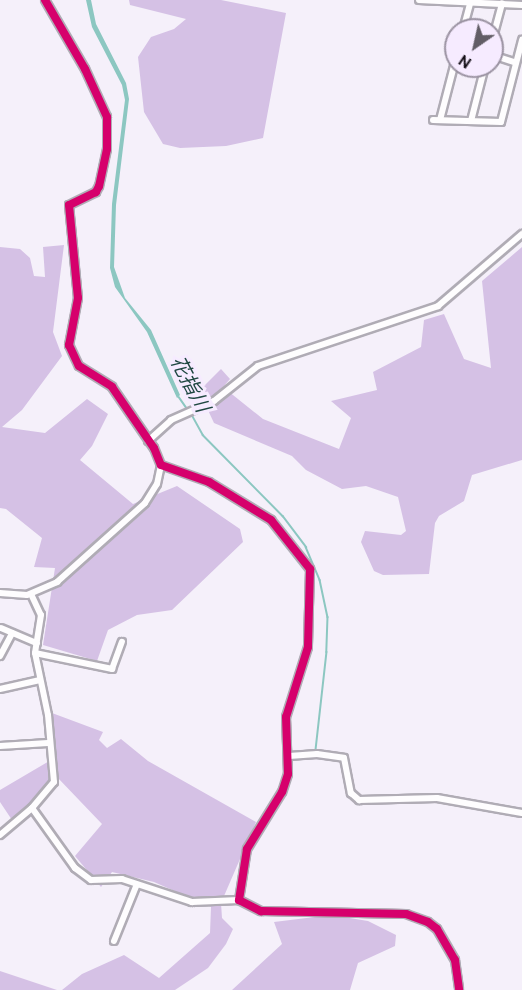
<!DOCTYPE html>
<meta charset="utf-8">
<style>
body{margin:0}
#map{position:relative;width:522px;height:990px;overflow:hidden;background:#f5f0fa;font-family:Cabin,"Noto Sans JP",sans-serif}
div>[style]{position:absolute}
.forest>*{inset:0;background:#d5c1e5}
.water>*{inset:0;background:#8cc7c1}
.stream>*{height:1.5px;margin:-0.75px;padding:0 0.75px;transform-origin:0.75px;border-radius:0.75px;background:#8cc7c1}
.roads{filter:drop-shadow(2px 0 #b0acb5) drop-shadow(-2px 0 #b0acb5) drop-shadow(0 2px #b0acb5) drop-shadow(0 -2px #b0acb5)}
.street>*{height:6px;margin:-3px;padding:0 3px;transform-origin:3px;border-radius:3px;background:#fefdfe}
.cycleway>*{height:8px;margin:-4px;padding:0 4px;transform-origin:4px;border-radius:4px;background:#d6006c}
span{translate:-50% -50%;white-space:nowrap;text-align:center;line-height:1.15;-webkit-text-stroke:6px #f6ebff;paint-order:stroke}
.water-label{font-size:20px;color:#1f4741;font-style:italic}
.north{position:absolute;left:444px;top:18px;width:60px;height:60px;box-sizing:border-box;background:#f6ebff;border:2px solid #9b93a2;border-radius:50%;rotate:214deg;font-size:16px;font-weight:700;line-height:24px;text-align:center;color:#130e16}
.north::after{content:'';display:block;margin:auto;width:21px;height:27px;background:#625d66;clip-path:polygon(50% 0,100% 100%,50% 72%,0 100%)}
</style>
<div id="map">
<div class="forest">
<i style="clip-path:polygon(129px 0,221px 0,286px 13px,263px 138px,226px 146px,180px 148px,163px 144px,144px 112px,138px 57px,151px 37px,174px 29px,186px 19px,130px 5px)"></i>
<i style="clip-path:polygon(64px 245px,53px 332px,62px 356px,22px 410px,2px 427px,45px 433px,87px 399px,108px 414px,92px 446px,80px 460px,133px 504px,177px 486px,240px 529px,243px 542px,172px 610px,137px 615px,108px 630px,97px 661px,43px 645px,55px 568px,34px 567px,42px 538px,6px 509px,0 508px,0 247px,20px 249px,30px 258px,34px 276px,45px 277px,43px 247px)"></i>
<i style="clip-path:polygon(522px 247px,522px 460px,472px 475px,464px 501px,439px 516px,435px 523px,429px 574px,383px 575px,374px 571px,361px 542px,365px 531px,401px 535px,406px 531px,398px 497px,366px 486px,342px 489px,306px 470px,292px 456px,214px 423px,199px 391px,221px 369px,230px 379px,223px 387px,263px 419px,339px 449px,351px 418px,331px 401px,377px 390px,373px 372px,421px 347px,424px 320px,444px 314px,464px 359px,491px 368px,482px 281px)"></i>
<i style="clip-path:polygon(52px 713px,103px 732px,99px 740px,107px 748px,121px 739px,148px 761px,256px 822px,221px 903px,222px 918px,233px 929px,226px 944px,208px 968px,175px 990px,62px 990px,82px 974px,124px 955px,159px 978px,210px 933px,211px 907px,154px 882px,112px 872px,101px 887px,75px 856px,102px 824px,57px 777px,14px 823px,0 802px,0 790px,51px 760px)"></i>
<i style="clip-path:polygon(331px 915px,368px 921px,396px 935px,395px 946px,358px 963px,350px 990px,232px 990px,282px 944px,274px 922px)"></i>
<i style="clip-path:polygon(0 971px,57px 990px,0 990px)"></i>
</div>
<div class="water">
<i style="clip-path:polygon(86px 0,91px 0,96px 24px,126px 83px,129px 99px,116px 205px,114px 267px,125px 298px,151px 330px,180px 395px,177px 398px,147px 332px,115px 287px,110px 268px,112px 204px,125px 100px,122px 85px,92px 27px)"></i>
</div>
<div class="stream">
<i style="left:179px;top:397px;width:16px;rotate:55deg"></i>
<i style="left:191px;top:413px;width:25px;rotate:61deg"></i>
<i style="left:203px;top:435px;width:114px;rotate:45.4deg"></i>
<i style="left:283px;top:516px;width:39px;rotate:53deg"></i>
<i style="left:306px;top:547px;width:36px;rotate:67deg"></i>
<i style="left:320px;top:580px;width:38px;rotate:78deg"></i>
<i style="left:328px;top:617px;width:35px;rotate:92deg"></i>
<i style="left:327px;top:652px;width:99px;rotate:96.4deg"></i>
</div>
<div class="roads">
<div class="street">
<i style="left:45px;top:0;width:80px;rotate:59.9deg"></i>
<i style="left:85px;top:69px;width:53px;rotate:65.4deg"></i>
<i style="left:107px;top:117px;width:32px;rotate:90deg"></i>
<i style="left:107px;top:149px;width:38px;rotate:102deg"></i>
<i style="left:99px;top:186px;width:7px;rotate:117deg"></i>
<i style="left:96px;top:192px;width:30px;rotate:154deg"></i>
<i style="left:69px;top:205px;width:93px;rotate:84.5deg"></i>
<i style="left:78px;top:298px;width:48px;rotate:100.8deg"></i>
<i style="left:69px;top:345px;width:23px;rotate:65deg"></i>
<i style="left:79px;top:366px;width:39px;rotate:32deg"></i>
<i style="left:112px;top:387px;width:74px;rotate:55.5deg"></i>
<i style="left:154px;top:448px;width:18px;rotate:68deg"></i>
<i style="left:161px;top:465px;width:51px;rotate:19.5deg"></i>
<i style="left:209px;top:482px;width:73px;rotate:31.5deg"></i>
<i style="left:271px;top:520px;width:63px;rotate:51.5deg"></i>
<i style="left:310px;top:569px;width:78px;rotate:91.5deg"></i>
<i style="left:308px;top:647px;width:73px;rotate:107.4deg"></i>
<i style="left:286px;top:717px;width:57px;rotate:88deg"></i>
<i style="left:288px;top:774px;width:19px;rotate:108deg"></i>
<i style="left:282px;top:792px;width:67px;rotate:121.6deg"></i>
<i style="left:247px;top:849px;width:52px;rotate:98.9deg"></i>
<i style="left:239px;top:900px;width:25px;rotate:27deg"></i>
<i style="left:261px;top:911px;width:145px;rotate:1.2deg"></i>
<i style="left:406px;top:914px;width:23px;rotate:20deg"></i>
<i style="left:428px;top:922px;width:11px;rotate:38deg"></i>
<i style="left:437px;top:929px;width:36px;rotate:60deg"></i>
<i style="left:455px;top:960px;width:30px;rotate:82deg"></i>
<i style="left:419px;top:0;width:103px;rotate:2.8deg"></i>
<i style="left:463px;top:30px;width:28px;rotate:-75deg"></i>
<i style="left:492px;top:41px;width:39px;rotate:-75deg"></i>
<i style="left:492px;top:55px;width:25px;rotate:18deg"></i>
<i style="left:433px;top:120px;width:68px;rotate:1.7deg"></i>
<i style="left:501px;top:122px;width:85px;rotate:-75.6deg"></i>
<i style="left:440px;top:120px;width:64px;rotate:-75.5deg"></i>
<i style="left:471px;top:121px;width:57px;rotate:-75.7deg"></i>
<i style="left:148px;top:441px;width:31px;rotate:-42deg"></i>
<i style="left:171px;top:420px;width:47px;rotate:-23.8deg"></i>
<i style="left:214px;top:401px;width:56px;rotate:-38.5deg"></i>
<i style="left:258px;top:366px;width:190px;rotate:-18.4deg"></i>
<i style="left:438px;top:306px;width:111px;rotate:-40.6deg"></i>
<i style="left:0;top:593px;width:27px;rotate:4deg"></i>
<i style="left:27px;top:595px;width:33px;rotate:-23deg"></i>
<i style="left:57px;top:582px;width:118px;rotate:-41.9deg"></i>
<i style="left:145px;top:503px;width:22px;rotate:-58deg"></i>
<i style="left:157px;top:484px;width:19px;rotate:-78deg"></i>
<i style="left:31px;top:594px;width:23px;rotate:65deg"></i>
<i style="left:41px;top:615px;width:38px;rotate:99deg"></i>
<i style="left:35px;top:653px;width:79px;rotate:11.7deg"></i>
<i style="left:112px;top:669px;width:29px;rotate:-70deg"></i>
<i style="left:1px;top:628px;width:39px;rotate:23deg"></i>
<i style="left:0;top:656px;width:26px;rotate:-62deg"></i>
<i style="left:0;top:689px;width:41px;rotate:-12.7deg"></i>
<i style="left:0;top:746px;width:48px;rotate:-3.6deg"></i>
<i style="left:289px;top:756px;width:28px;rotate:-4deg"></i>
<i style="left:317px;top:754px;width:27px;rotate:8deg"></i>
<i style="left:344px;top:758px;width:36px;rotate:79deg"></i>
<i style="left:351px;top:793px;width:11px;rotate:41deg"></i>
<i style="left:359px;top:800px;width:78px;rotate:-1.5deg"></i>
<i style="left:437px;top:798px;width:86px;rotate:10deg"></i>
<i style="left:32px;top:808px;width:74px;rotate:54.4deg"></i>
<i style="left:75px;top:868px;width:20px;rotate:37deg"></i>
<i style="left:91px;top:880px;width:31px;rotate:-2deg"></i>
<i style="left:122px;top:879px;width:74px;rotate:18.2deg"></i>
<i style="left:192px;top:902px;width:47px;rotate:-2.4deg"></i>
<i style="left:0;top:835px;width:42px;rotate:-40.2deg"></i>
<i style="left:32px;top:808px;width:34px;rotate:-50deg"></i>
<i style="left:54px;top:782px;width:67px;rotate:-95.1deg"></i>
<i style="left:48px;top:715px;width:63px;rotate:-101.8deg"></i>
<i style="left:114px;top:941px;width:61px;rotate:-68deg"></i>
</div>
</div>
<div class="cycleway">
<i style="left:45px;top:0;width:80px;rotate:59.9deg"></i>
<i style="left:85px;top:69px;width:53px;rotate:65.4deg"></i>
<i style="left:107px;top:117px;width:32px;rotate:90deg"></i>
<i style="left:107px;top:149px;width:38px;rotate:102deg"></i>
<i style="left:99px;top:186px;width:7px;rotate:117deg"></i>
<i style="left:96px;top:192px;width:30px;rotate:154deg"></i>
<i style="left:69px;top:205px;width:93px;rotate:84.5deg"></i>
<i style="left:78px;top:298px;width:48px;rotate:100.8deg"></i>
<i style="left:69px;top:345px;width:23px;rotate:65deg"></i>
<i style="left:79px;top:366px;width:39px;rotate:32deg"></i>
<i style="left:112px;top:387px;width:74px;rotate:55.5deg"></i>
<i style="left:154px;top:448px;width:18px;rotate:68deg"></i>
<i style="left:161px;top:465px;width:51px;rotate:19.5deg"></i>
<i style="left:209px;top:482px;width:73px;rotate:31.5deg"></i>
<i style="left:271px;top:520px;width:63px;rotate:51.5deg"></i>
<i style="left:310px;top:569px;width:78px;rotate:91.5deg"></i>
<i style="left:308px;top:647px;width:73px;rotate:107.4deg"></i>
<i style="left:286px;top:717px;width:57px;rotate:88deg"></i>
<i style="left:288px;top:774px;width:19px;rotate:108deg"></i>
<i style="left:282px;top:792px;width:67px;rotate:121.6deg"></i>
<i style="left:247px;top:849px;width:52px;rotate:98.9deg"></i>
<i style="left:239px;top:900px;width:25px;rotate:27deg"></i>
<i style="left:261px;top:911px;width:145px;rotate:1.2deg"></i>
<i style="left:406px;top:914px;width:23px;rotate:20deg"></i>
<i style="left:428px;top:922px;width:11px;rotate:38deg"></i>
<i style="left:437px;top:929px;width:36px;rotate:60deg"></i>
<i style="left:455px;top:960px;width:30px;rotate:82deg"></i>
</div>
<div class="water-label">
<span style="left:190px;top:384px;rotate:62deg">花指川</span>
</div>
<div class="north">N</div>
</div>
